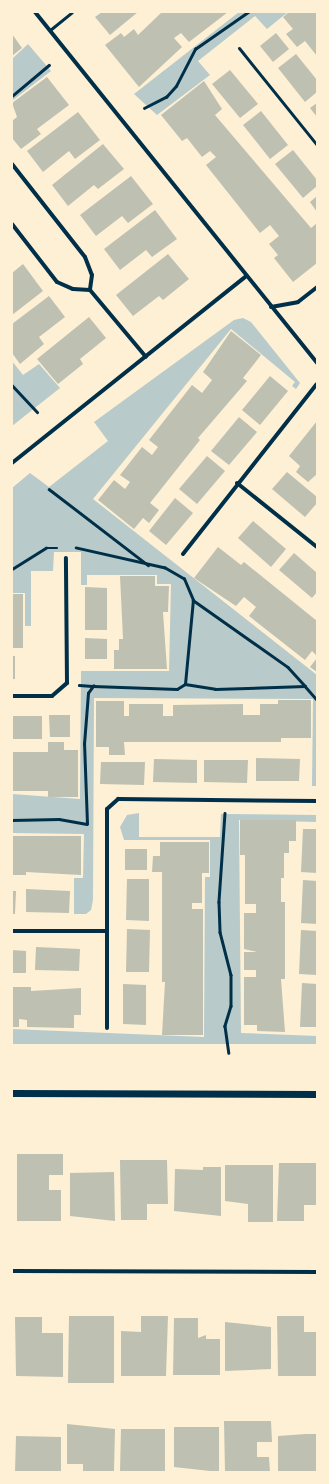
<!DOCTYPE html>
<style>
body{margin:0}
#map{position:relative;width:329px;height:1484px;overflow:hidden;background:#fdf0d5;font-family:"Exo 2",sans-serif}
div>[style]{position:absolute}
.green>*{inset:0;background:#b9caca}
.building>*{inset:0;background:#bec0b2}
.path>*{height:2.5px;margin:-1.25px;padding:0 1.25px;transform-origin:1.25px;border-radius:1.25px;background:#003049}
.service>*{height:3px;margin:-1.5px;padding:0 1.5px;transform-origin:1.5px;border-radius:1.5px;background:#003049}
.minor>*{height:4px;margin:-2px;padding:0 2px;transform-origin:2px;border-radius:2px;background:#003049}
.tertiary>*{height:7px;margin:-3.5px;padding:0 3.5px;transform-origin:3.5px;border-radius:3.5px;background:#003049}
span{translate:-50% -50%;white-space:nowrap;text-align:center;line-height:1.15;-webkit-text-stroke:3px #fdf0d5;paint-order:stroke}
.frame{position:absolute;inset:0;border:13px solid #fdf0d5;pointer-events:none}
</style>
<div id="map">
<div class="green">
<i style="clip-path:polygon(239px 12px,288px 12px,267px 29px,255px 16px,198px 61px,210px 75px,157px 115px,134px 94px)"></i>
<i style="clip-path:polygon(28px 44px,51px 71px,12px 101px,12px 59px)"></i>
<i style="clip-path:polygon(243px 318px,251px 322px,300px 383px,296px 389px,292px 386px,295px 382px,231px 329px,93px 499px,317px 675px,317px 786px,312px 786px,313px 699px,94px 698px,93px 900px,91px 910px,86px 914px,74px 914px,74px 878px,83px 878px,84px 834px,12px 833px,12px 794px,80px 799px,81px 671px,169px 671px,171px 584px,157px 584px,157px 575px,87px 575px,87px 585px,81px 585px,81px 552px,54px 552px,53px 571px,31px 571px,31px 626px,25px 626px,25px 593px,12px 593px,12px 488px,30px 473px,49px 487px,108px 441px,94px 422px,234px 320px)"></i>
<i style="clip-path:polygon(12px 361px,23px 375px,39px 364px,60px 388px,12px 426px)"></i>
<i style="clip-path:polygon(139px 813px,139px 837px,220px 837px,221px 814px,317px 815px,317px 822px,239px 820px,241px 1033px,317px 1036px,317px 1044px,12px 1044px,12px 1029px,204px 1037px,205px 877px,210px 877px,210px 840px,124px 840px,120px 827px,127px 815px)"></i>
</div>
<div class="building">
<i style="clip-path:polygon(102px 12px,138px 12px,110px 35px,95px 17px)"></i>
<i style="clip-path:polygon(162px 12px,228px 12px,189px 42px,181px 33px,174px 38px,182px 47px,139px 87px,105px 45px,121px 33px,124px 37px,134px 29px,138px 35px)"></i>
<i style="clip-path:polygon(289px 12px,317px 12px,317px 56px,305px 41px,297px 47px,286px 34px,293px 29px,283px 17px)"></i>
<i style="clip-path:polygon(276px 33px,289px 49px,273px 62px,260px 46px)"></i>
<i style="clip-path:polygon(12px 34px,22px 48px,12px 56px)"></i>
<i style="clip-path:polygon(296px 54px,317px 80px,317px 92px,305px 102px,278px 68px)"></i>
<i style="clip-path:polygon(230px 70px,258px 104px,240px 118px,212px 84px)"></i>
<i style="clip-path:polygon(47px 77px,69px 105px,37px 129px,41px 134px,21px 149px,12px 138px,12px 121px,17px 117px,12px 103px)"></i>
<i style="clip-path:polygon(204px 81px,222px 109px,215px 115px,311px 228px,317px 223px,317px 263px,293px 282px,274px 258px,278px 255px,269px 244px,279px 236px,270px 225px,260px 233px,206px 165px,216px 157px,210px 151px,202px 157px,187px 138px,182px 141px,161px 115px)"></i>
<i style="clip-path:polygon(317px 103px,317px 117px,310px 108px)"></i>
<i style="clip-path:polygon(261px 111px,288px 145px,270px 159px,243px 125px)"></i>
<i style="clip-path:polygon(78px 112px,100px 140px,75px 159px,69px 151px,43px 172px,27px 151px)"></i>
<i style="clip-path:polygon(103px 144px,124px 169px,98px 189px,94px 185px,68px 206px,52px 185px)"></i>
<i style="clip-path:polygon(293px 150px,317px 180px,317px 186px,303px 198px,275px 164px)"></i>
<i style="clip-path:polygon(131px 176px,153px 204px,128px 223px,122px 216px,96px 236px,80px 215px)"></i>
<i style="clip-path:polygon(317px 196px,317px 212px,310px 202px)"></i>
<i style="clip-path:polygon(155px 210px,177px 239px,152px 257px,146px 250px,120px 270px,104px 249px)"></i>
<i style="clip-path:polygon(168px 254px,189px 279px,163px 300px,159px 296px,133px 316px,116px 295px)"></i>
<i style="clip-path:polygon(23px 264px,43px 291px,12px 315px,12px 273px)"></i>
<i style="clip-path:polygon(49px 296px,65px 317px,39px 337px,44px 344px,20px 364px,12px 353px,12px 324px)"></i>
<i style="clip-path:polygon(89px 317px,106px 338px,80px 359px,83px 364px,58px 384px,37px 359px)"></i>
<i style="clip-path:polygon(231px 331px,261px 355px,243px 378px,247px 381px,198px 438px,200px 440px,150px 503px,159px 510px,149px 523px,143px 518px,134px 529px,98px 500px,114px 480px,125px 489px,130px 482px,120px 475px,142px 447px,152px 455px,158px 447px,149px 440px,192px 385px,202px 393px,212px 380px,203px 372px)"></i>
<i style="clip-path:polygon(270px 376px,288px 391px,260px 425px,242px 410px)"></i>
<i style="clip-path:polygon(239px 417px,257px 432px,229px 465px,211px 451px)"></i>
<i style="clip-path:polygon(317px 421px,317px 474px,308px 482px,296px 472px,300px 466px,289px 456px)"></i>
<i style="clip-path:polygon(207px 456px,225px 471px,197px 504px,179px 489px)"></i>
<i style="clip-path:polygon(287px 472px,317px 497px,317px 503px,305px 517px,272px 489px)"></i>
<i style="clip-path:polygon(175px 498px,193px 513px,166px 545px,149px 531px)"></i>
<i style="clip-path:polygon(253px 521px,286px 549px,271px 567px,238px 538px)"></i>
<i style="clip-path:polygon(218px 547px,241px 565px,244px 562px,317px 621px,317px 656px,312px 651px,305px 660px,249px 616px,256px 607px,244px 597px,236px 606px,194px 578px)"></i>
<i style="clip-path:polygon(294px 553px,317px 573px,317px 592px,312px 598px,279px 570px)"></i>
<i style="clip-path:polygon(120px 576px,155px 576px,155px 586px,169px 586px,168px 612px,163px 612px,167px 669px,114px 669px,114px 650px,119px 650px,119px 639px,123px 639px)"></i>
<i style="clip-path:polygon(85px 587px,107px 588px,107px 630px,85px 630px)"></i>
<i style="clip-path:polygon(12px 594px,23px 594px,23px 648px,12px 648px)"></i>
<i style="clip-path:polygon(85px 638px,107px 639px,107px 659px,85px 659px)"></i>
<i style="clip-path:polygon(12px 656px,15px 656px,15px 679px,12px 679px)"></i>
<i style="clip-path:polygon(317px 658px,317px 672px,310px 667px)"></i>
<i style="clip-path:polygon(278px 700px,311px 700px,311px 738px,281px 738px,281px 742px,124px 742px,125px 755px,109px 755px,109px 747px,96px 747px,96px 701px,124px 701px,124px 716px,129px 716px,129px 704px,163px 704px,163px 716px,173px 716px,173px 705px,243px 704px,243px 715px,260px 715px,260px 704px,278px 704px)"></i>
<i style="clip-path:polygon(49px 715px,70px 715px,70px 737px,50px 737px)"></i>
<i style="clip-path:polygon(12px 716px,42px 716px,42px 739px,12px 739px)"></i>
<i style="clip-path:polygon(48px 742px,64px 742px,64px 750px,78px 750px,78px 797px,48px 797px,48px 791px,12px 791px,12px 752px,48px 752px)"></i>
<i style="clip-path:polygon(256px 758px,300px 759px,299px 781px,256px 781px)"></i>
<i style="clip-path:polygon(154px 759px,197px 760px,197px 783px,153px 782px)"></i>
<i style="clip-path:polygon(204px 760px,248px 760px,247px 783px,204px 782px)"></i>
<i style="clip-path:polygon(101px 762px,145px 762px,144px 785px,100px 784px)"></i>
<i style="clip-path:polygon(240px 820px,296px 820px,296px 841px,289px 841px,289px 853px,284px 853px,284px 878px,281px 878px,281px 902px,285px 902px,285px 979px,281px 979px,285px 1032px,257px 1031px,257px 1025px,244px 1025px,244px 977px,256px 977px,256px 970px,244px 970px,244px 952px,257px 952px,244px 949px,244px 913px,256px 913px,256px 904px,245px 904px,245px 855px,240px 855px)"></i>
<i style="clip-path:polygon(303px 829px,317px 829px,317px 873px,301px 872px)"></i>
<i style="clip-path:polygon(12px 836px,81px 836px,81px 875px,26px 872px,26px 875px,12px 875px)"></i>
<i style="clip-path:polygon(160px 842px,209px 842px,209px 873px,202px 873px,202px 903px,192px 903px,192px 909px,203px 909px,203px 1035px,162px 1035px,165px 982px,162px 982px,162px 872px,152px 872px,153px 856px,160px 856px)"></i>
<i style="clip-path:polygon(125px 849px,147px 849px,147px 870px,125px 870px)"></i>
<i style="clip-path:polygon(127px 879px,149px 879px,149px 921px,126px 920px)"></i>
<i style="clip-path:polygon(303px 880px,317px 881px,317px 924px,301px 923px)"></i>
<i style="clip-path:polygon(26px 889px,70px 891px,69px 913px,26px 912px)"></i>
<i style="clip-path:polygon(12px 891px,16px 891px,15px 914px,12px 914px)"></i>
<i style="clip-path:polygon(127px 929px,150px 930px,149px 972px,126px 972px)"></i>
<i style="clip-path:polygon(301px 930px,317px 931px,317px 975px,299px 974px)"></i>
<i style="clip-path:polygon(36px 947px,80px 949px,79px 971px,35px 970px)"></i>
<i style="clip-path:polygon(12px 950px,26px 951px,26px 973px,12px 973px)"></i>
<i style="clip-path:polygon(302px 983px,317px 984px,317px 1027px,300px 1027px)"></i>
<i style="clip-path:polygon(123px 984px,146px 985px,146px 1025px,123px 1024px)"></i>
<i style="clip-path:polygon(12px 987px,31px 987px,31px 991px,81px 988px,81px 1015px,74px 1015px,74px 1028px,27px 1027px,27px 1020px,19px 1019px,19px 1027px,12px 1027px)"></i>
<i style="clip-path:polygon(17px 1154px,63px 1154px,63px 1175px,49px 1175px,49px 1190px,61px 1190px,61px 1221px,17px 1221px)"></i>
<i style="clip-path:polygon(120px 1160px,167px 1160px,168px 1204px,147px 1204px,147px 1220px,121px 1220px)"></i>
<i style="clip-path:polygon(279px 1163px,317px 1163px,317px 1205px,304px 1205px,304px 1221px,277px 1221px)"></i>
<i style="clip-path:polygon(225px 1165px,273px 1165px,273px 1222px,248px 1222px,248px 1204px,225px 1201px)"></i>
<i style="clip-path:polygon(203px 1167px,221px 1167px,221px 1216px,174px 1211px,175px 1169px,203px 1170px)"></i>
<i style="clip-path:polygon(114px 1172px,115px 1221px,70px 1216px,70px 1173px)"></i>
<i style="clip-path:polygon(69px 1316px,114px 1316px,114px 1383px,68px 1383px)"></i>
<i style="clip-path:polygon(141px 1316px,168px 1316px,166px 1376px,121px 1376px,121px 1331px,141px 1332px)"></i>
<i style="clip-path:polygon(277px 1316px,304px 1316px,304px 1332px,317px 1332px,317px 1376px,278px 1376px)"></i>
<i style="clip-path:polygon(15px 1317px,42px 1317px,42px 1333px,63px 1333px,63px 1377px,16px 1376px)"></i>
<i style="clip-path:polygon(174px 1318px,198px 1318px,198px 1338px,206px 1335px,206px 1339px,220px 1339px,220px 1375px,173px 1375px)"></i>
<i style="clip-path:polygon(225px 1322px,271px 1327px,271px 1369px,225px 1371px)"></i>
<i style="clip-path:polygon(224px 1421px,271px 1421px,272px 1442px,257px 1442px,257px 1457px,269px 1457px,270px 1472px,225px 1472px)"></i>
<i style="clip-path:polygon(67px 1424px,115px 1429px,114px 1472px,83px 1472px,83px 1464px,67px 1464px)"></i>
<i style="clip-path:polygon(174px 1427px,219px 1427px,219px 1472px,174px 1467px)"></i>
<i style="clip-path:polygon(121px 1429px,165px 1429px,165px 1472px,120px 1472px)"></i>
<i style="clip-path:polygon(306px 1434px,317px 1434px,317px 1472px,278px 1472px,278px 1436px)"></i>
<i style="clip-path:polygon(16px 1436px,61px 1437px,61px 1472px,15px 1472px)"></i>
</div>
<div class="path">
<i style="left:12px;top:96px;width:48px;rotate:-40deg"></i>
<i style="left:144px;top:108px;width:25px;rotate:-27deg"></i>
<i style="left:166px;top:97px;width:15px;rotate:-48deg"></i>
<i style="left:176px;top:86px;width:42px;rotate:-62.8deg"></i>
<i style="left:195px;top:49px;width:65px;rotate:-34.9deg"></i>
<i style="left:12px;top:385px;width:37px;rotate:47deg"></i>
<i style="left:49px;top:489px;width:125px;rotate:37.5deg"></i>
<i style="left:12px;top:569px;width:40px;rotate:-32deg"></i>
<i style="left:46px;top:548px;width:11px"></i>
<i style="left:193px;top:600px;width:116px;rotate:35.2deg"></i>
<i style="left:288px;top:667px;width:25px;rotate:48deg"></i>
<i style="left:185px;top:684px;width:30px;rotate:9deg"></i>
<i style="left:215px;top:689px;width:90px;rotate:-1.9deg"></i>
<i style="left:305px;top:686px;width:18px;rotate:49deg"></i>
<i style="left:79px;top:685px;width:13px;rotate:4deg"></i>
<i style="left:225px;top:813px;width:89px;rotate:93.9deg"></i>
<i style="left:219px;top:902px;width:30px;rotate:88deg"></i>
<i style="left:220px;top:932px;width:44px;rotate:75.7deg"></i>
<i style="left:231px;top:975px;width:31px;rotate:90deg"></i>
<i style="left:231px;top:1006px;width:21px;rotate:107deg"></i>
<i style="left:225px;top:1026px;width:27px;rotate:82deg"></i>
<i style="left:12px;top:820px;width:47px;rotate:-1.2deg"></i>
<i style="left:59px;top:819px;width:28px;rotate:10deg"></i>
<i style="left:87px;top:824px;width:80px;rotate:-92.1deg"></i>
<i style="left:84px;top:744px;width:51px;rotate:-85.5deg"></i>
<i style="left:88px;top:693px;width:9px;rotate:-54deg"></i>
<i style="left:93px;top:686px;width:84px;rotate:2deg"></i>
<i style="left:177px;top:689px;width:9px;rotate:-32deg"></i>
<i style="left:185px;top:684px;width:84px;rotate:-84.6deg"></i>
<i style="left:193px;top:600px;width:23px;rotate:-113deg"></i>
<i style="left:184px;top:579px;width:22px;rotate:-150deg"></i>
<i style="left:165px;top:568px;width:91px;rotate:-167.3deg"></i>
</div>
<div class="service">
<i style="left:50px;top:30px;width:28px;rotate:-39deg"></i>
<i style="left:239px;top:48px;width:124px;rotate:51.2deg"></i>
</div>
<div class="minor">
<i style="left:35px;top:12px;width:450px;rotate:51.2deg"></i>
<i style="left:12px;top:164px;width:118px;rotate:51.9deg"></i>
<i style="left:85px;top:257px;width:19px;rotate:69deg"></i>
<i style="left:92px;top:275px;width:15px;rotate:98deg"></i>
<i style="left:90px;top:290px;width:87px;rotate:50.1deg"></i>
<i style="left:12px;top:224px;width:73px;rotate:52.2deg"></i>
<i style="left:57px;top:282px;width:17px;rotate:24deg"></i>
<i style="left:73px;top:289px;width:17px;rotate:3deg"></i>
<i style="left:271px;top:307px;width:27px;rotate:-10deg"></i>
<i style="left:298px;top:302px;width:24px;rotate:-38deg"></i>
<i style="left:12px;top:463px;width:300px;rotate:-38.6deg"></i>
<i style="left:237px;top:483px;width:102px;rotate:38.7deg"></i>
<i style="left:183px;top:554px;width:216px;rotate:-51.8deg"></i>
<i style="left:12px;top:696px;width:40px"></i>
<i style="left:52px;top:696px;width:20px;rotate:-41deg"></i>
<i style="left:67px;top:683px;width:125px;rotate:-90.5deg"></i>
<i style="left:12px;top:931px;width:94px"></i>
<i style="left:107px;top:1028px;width:219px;rotate:-90deg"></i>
<i style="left:107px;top:809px;width:15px;rotate:-42deg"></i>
<i style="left:118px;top:799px;width:199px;rotate:0.6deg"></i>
<i style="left:12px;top:1271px;width:305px;rotate:0.2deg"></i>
</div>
<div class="tertiary">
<i style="left:12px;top:1093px;width:305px;rotate:0.2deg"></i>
</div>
<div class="frame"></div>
</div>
